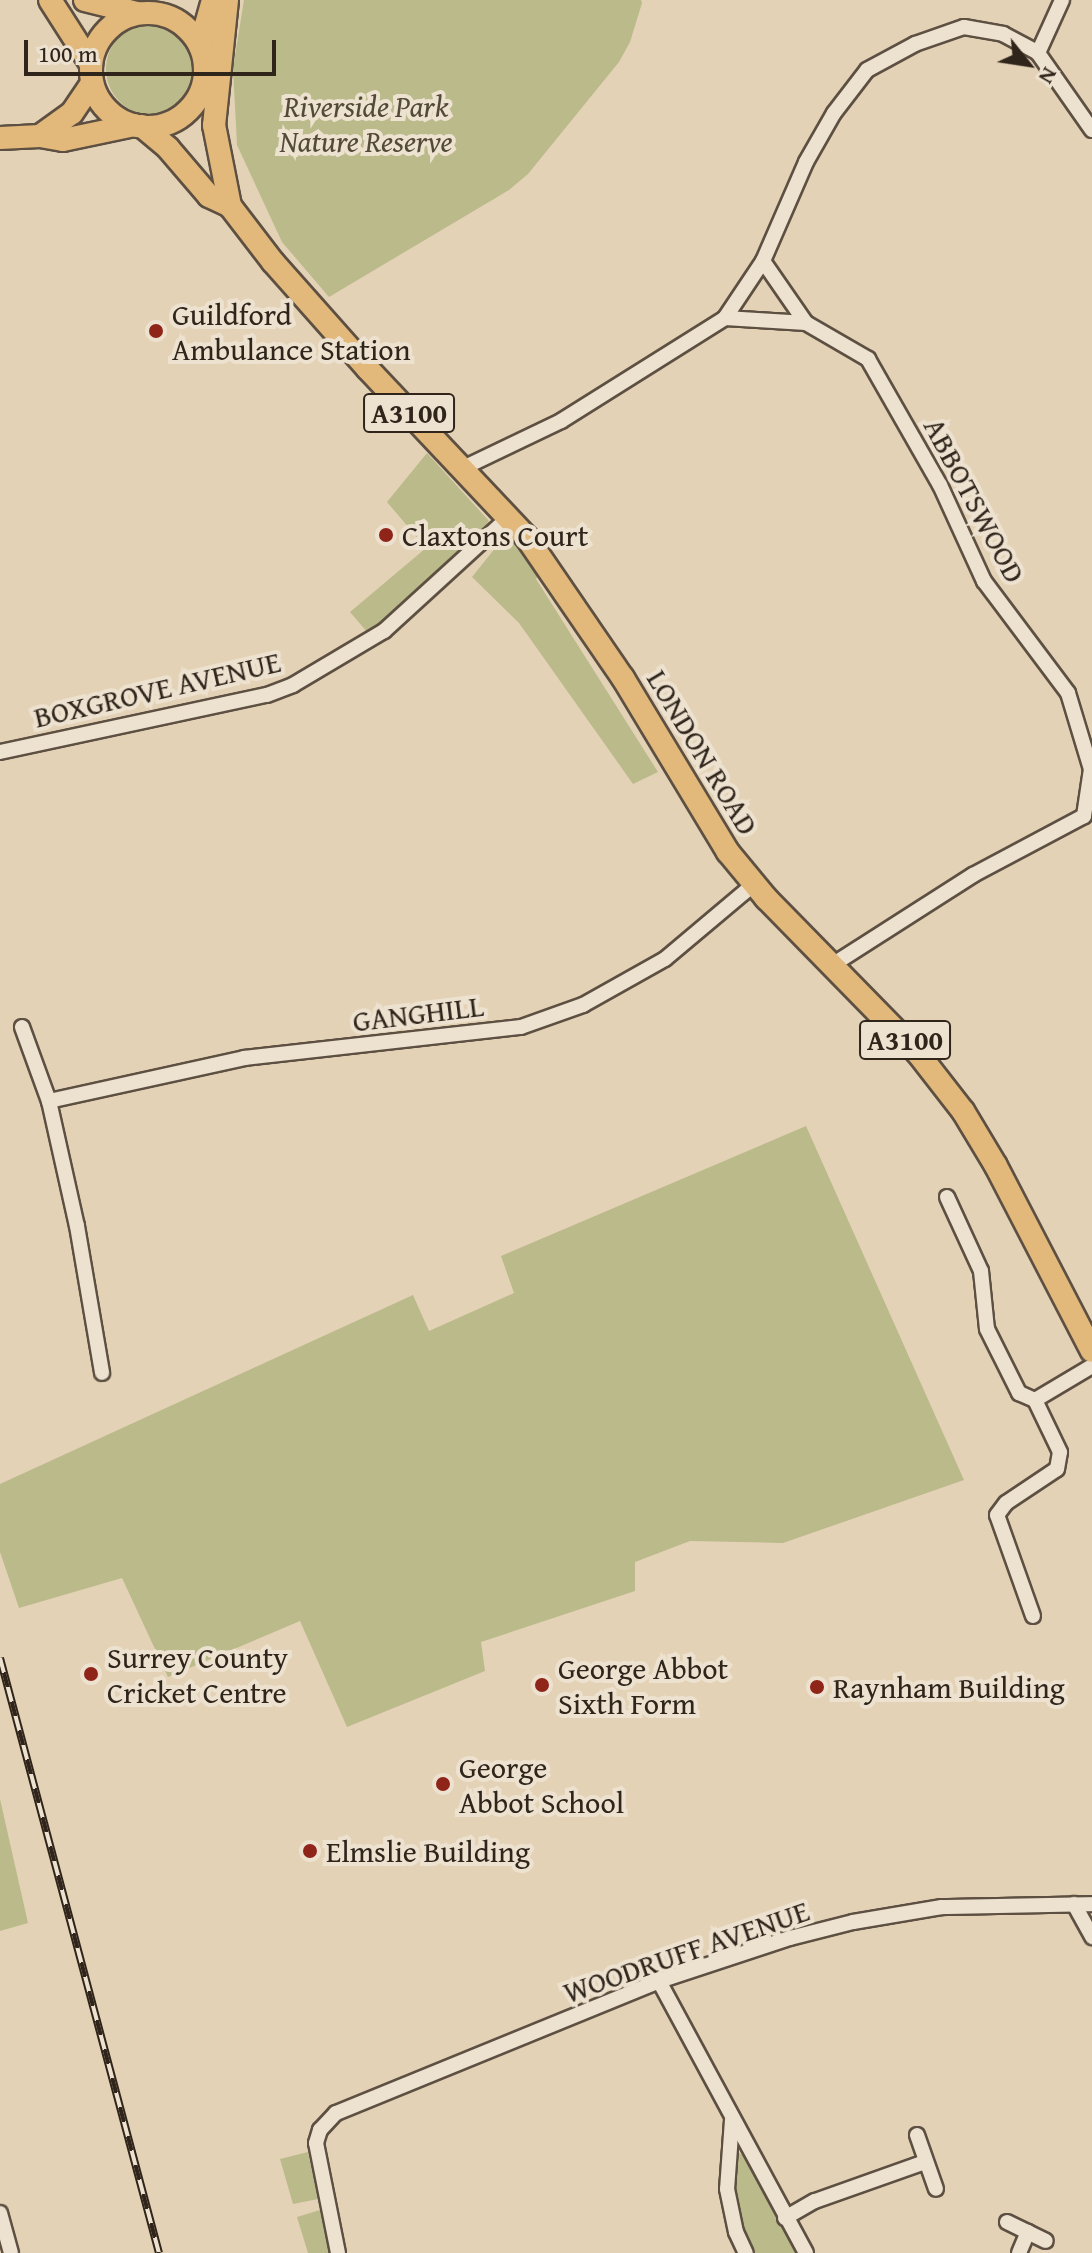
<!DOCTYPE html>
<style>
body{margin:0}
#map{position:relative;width:1092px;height:2253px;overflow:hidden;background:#e4d2b6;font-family:"Gentium Book Plus",serif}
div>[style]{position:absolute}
.green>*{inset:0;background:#baba8a}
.round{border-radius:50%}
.roads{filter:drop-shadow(2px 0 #5d5042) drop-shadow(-2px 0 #5d5042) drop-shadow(0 2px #5d5042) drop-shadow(0 -2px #5d5042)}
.street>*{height:14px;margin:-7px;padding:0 7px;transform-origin:7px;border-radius:7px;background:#ede2d0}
.primary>*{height:22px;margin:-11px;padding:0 11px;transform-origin:11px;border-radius:11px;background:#e2b97b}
.primary>.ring{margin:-11px;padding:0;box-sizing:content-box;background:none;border:22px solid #e2b97b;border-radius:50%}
.rail>*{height:8px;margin-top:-4px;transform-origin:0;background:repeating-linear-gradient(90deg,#ede2d0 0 15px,#30251b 0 30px);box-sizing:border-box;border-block:2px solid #30251b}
.dots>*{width:22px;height:22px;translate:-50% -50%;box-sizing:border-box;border:4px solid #ede2d0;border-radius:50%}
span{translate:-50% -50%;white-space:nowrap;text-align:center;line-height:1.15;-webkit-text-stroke:8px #ede2d0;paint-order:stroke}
.shield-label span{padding:2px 6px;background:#ede2d0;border:2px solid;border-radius:6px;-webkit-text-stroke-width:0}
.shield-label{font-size:28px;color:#30251b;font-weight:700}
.park-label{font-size:30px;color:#524a37;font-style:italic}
.poi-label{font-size:30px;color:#30251b}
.left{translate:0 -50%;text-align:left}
.street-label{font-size:30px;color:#30251b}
.north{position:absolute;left:988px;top:24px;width:80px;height:80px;-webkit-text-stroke:6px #ede2d0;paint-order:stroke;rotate:120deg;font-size:22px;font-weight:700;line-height:32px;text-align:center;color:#30251b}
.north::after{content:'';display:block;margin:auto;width:28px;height:36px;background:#30251b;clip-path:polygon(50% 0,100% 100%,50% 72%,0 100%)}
.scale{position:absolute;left:24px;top:40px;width:252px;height:36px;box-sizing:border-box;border:4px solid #30251b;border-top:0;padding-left:10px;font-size:24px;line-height:28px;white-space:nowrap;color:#30251b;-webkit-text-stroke:6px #ede2d0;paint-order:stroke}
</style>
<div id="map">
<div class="green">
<i style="clip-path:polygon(244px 0,641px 0,642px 3px,630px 42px,619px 62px,528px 174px,509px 190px,329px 297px,282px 242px,237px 145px,233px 68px)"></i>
<i class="round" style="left:106px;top:23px;width:92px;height:92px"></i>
<i style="clip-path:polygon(427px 453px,489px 521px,448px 567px,368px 633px,350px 612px,426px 548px,387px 502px)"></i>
<i style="clip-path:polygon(508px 532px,546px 562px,536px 579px,658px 772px,633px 784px,519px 623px,472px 577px)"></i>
<i style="clip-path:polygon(806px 1126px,964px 1480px,783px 1543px,690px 1541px,635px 1562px,635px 1591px,481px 1642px,485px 1671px,347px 1727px,300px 1621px,168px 1677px,122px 1578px,19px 1608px,0 1552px,0 1484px,413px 1295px,429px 1331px,514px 1293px,501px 1256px)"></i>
<i style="clip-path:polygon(0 1799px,28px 1923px,0 1931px)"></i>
<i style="clip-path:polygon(308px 2152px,318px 2199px,293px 2204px,280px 2159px)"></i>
<i style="clip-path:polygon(739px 2153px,743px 2155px,798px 2253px,746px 2253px,732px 2197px,734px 2155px)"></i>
<i style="clip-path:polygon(320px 2210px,329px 2253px,308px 2253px,297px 2217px)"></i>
</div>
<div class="roads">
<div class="street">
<i style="left:1038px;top:53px;width:58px;rotate:-65.6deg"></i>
<i style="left:763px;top:261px;width:75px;rotate:55.3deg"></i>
<i style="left:725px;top:318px;width:69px;rotate:-56.3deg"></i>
<i style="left:763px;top:261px;width:108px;rotate:-66.5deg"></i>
<i style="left:806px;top:162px;width:56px;rotate:-60.3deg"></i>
<i style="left:834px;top:113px;width:54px;rotate:-52.5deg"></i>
<i style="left:867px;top:70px;width:55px;rotate:-28.4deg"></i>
<i style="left:915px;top:44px;width:52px;rotate:-19.1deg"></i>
<i style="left:964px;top:27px;width:40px;rotate:10deg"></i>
<i style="left:1003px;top:34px;width:40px;rotate:28deg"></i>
<i style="left:1038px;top:53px;width:94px;rotate:55deg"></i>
<i style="left:461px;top:469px;width:111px;rotate:-25.6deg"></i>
<i style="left:561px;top:421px;width:194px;rotate:-32.1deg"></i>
<i style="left:725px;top:318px;width:81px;rotate:3.5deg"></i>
<i style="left:806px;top:323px;width:72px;rotate:30.1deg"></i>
<i style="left:868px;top:359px;width:145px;rotate:60.3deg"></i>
<i style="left:940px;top:485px;width:106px;rotate:65.4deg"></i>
<i style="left:984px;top:581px;width:140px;rotate:53.1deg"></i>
<i style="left:1068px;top:693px;width:79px;rotate:73.2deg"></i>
<i style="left:1091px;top:769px;width:48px;rotate:98.5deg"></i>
<i style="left:1084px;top:816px;width:126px;rotate:152deg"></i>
<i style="left:973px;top:875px;width:167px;rotate:147.4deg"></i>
<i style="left:0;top:752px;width:273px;rotate:-12.1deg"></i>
<i style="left:267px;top:695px;width:28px;rotate:-21deg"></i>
<i style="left:293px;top:685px;width:106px;rotate:-30.7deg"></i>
<i style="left:384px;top:631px;width:169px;rotate:-42.4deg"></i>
<i style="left:22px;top:1027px;width:79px;rotate:70deg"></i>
<i style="left:49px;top:1101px;width:128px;rotate:77.4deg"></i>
<i style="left:77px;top:1226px;width:149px;rotate:80.3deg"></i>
<i style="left:49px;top:1101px;width:200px;rotate:-12.4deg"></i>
<i style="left:244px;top:1058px;width:279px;rotate:-6.4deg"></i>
<i style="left:521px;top:1027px;width:66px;rotate:-19.5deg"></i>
<i style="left:583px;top:1005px;width:94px;rotate:-29.3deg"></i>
<i style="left:665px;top:959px;width:116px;rotate:-40.1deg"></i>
<i style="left:947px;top:1197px;width:81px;rotate:65.3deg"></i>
<i style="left:981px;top:1271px;width:58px;rotate:84.1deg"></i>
<i style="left:987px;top:1329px;width:72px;rotate:63.4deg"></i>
<i style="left:1019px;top:1393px;width:17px;rotate:24deg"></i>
<i style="left:1033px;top:1616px;width:107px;rotate:-109.6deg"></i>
<i style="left:997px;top:1515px;width:15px;rotate:-53deg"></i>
<i style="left:1006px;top:1503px;width:61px;rotate:-33.7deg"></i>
<i style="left:1057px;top:1469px;width:17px;rotate:-80deg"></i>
<i style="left:1060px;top:1452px;width:58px;rotate:-115.7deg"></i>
<i style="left:1035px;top:1400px;width:66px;rotate:-30.8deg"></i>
<i style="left:1074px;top:1904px;width:38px;rotate:61deg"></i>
<i style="left:659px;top:1981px;width:309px;rotate:61.6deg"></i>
<i style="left:732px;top:2120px;width:69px;rotate:94.1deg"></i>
<i style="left:727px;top:2189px;width:44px;rotate:78.2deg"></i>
<i style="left:736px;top:2232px;width:23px;rotate:65deg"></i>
<i style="left:917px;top:2135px;width:57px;rotate:70.6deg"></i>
<i style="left:0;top:2213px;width:41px;rotate:74.6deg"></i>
<i style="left:785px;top:2218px;width:34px;rotate:-30deg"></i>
<i style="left:815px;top:2201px;width:117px;rotate:-19.5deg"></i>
<i style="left:1007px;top:2222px;width:43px;rotate:26deg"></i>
<i style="left:338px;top:2253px;width:112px;rotate:-101.3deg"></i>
<i style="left:316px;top:2143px;width:14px;rotate:-73deg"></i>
<i style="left:320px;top:2130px;width:23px;rotate:-47deg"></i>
<i style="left:336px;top:2113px;width:349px;rotate:-22.2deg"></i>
<i style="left:659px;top:1981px;width:138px;rotate:-18.2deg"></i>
<i style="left:790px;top:1938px;width:65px;rotate:-14.3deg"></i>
<i style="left:853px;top:1922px;width:90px;rotate:-9.6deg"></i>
<i style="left:942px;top:1907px;width:150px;rotate:-1.1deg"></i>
<i style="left:1019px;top:2253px;width:23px;rotate:-67deg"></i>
</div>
<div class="primary">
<i style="left:50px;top:0;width:76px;rotate:57.4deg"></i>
<i style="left:85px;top:0;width:54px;rotate:14deg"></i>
<i style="left:227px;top:0;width:126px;rotate:95.9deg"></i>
<i style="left:214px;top:125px;width:83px;rotate:78.8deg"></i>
<i class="ring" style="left:91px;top:13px;width:92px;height:92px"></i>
<i style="left:200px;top:46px;width:48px;rotate:-74.2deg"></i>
<i style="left:142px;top:126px;width:34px;rotate:40deg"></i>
<i style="left:168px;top:148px;width:63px;rotate:49.5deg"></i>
<i style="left:209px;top:196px;width:23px;rotate:25deg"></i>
<i style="left:230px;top:206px;width:71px;rotate:52.5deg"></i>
<i style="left:273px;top:262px;width:143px;rotate:48.4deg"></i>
<i style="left:368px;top:369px;width:232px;rotate:46.7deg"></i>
<i style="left:527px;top:538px;width:170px;rotate:55.6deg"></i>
<i style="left:623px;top:678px;width:203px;rotate:58.9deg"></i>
<i style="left:728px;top:852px;width:60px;rotate:50.4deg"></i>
<i style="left:766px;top:898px;width:216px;rotate:45.6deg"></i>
<i style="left:917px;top:1052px;width:75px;rotate:52.1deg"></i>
<i style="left:963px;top:1111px;width:64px;rotate:59deg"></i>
<i style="left:996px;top:1166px;width:208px;rotate:62.6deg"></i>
<i style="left:40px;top:136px;width:39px;rotate:-36deg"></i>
<i style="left:72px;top:113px;width:36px;rotate:-56deg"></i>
<i style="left:0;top:138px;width:40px;rotate:-2.9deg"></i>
<i style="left:40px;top:136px;width:23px;rotate:10deg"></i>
<i style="left:63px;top:140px;width:73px;rotate:-11.9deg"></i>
</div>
</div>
<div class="rail">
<i style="left:0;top:1658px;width:616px;rotate:75.04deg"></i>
</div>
<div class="dots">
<i style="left:156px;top:331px;background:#8f2418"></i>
<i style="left:386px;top:535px;background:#8f2418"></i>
<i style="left:91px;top:1674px;background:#8f2418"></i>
<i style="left:542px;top:1685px;background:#8f2418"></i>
<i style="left:817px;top:1687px;background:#8f2418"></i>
<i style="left:443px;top:1784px;background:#8f2418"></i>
<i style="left:310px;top:1851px;background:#8f2418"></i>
</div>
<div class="shield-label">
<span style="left:409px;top:413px">A3100</span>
<span style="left:905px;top:1040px">A3100</span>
</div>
<div class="park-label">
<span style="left:366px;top:123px">Riverside Park<br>Nature Reserve</span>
</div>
<div class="poi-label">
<span class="left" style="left:172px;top:331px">Guildford<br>Ambulance Station</span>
<span class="left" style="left:402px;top:535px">Claxtons Court</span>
<span class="left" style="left:107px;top:1674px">Surrey County<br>Cricket Centre</span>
<span class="left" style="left:558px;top:1685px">George Abbot<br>Sixth Form</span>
<span class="left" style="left:833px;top:1687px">Raynham Building</span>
<span class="left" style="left:459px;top:1784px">George<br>Abbot School</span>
<span class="left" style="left:326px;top:1851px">Elmslie Building</span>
</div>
<div class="street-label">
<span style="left:975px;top:500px;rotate:62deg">ABBOTSWOOD</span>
<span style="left:157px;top:689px;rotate:-13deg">BOXGROVE AVENUE</span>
<span style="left:703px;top:752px;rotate:59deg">LONDON ROAD</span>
<span style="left:418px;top:1013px;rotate:-7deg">GANGHILL</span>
<span style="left:686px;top:1951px;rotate:-19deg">WOODRUFF AVENUE</span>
</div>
<div class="north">N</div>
<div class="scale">100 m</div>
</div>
